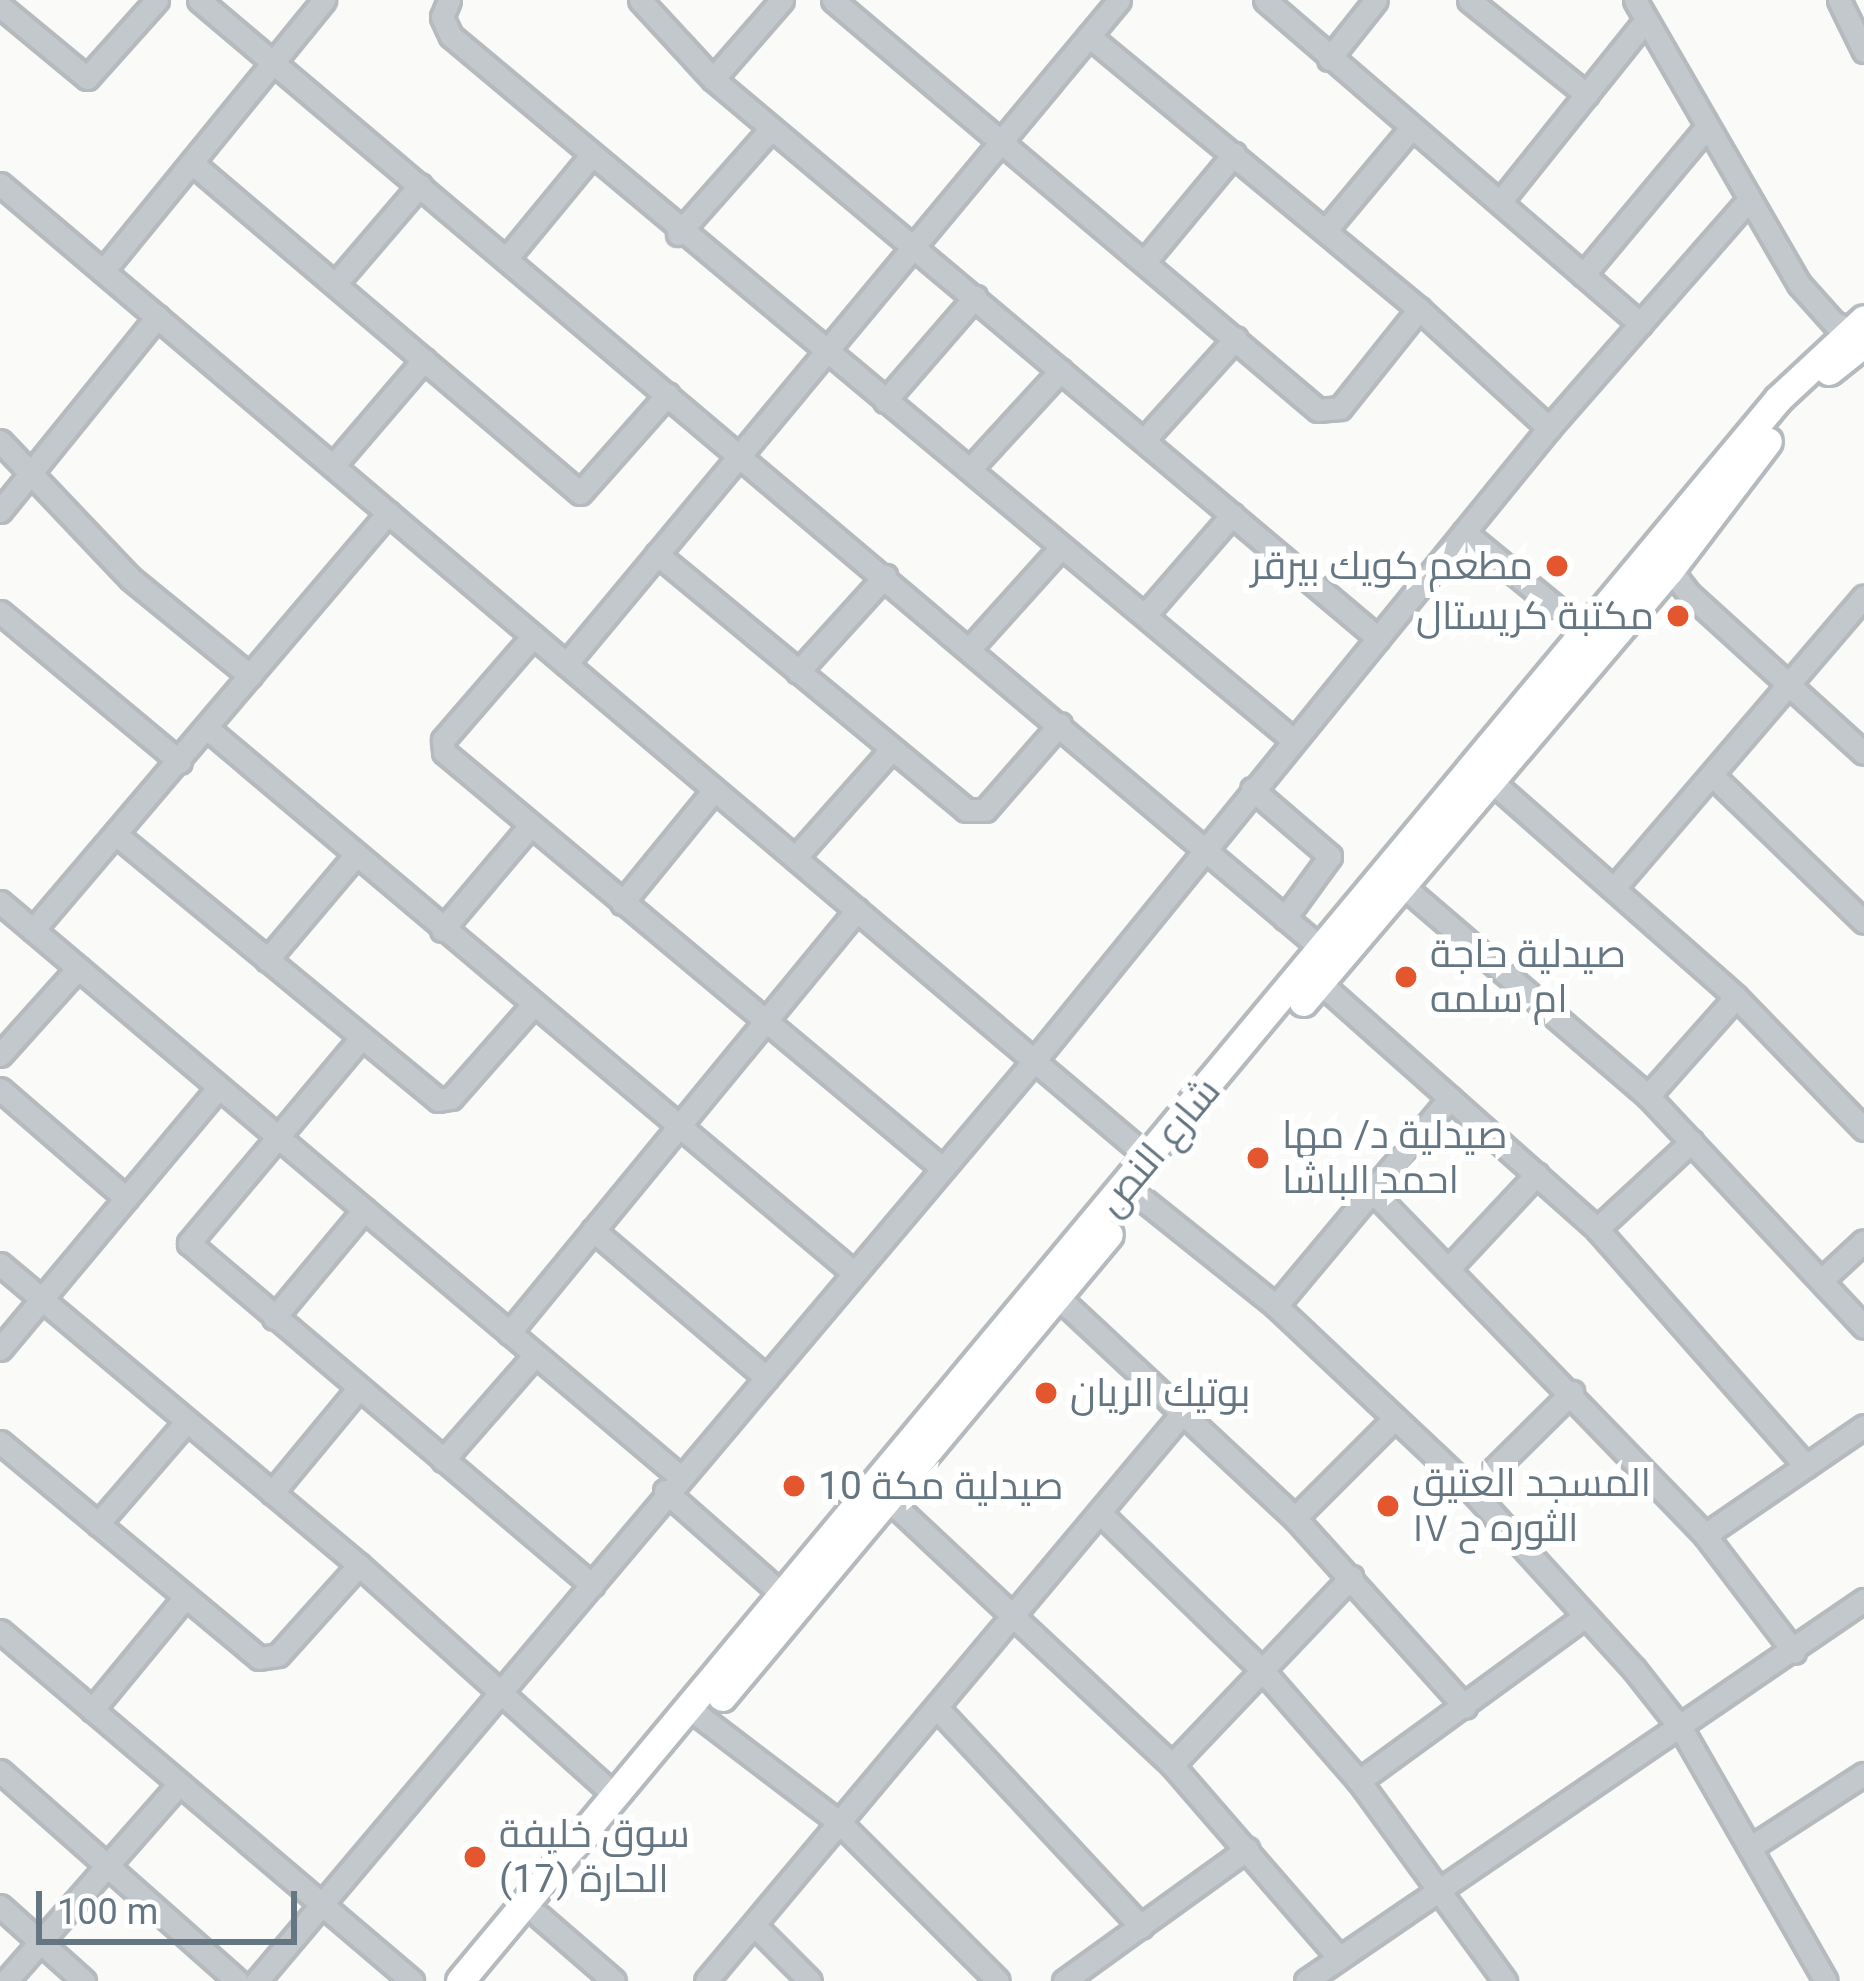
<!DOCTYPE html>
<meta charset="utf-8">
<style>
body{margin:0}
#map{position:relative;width:1864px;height:1981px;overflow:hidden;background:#fafaf8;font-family:Roboto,Cairo,sans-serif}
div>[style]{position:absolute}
.roads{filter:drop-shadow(3px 0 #b5babe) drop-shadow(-3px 0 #b5babe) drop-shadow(0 3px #b5babe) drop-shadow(0 -3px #b5babe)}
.minor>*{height:21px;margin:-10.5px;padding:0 10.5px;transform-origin:10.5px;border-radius:10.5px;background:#c3c8cc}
.major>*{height:27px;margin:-13.5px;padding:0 13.5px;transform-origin:13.5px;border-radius:13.5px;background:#fff}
.dots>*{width:33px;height:33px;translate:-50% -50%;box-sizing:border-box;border:6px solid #fff;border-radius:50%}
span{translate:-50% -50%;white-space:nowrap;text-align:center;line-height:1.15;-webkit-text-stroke:12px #fff;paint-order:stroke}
.poi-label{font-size:39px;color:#657683}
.right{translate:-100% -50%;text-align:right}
.left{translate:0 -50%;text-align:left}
.street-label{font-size:39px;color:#657683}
.scale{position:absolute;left:36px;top:1891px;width:261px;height:54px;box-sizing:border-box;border:6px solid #657683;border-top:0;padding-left:15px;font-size:36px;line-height:42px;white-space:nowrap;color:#657683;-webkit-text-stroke:9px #fff;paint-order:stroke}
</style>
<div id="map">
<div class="roads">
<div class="minor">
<i style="left:199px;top:0;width:1470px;rotate:40.2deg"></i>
<i style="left:449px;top:0;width:18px;rotate:112deg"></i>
<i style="left:442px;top:17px;width:21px;rotate:65deg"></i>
<i style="left:451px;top:36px;width:1098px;rotate:39.9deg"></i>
<i style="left:640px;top:0;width:108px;rotate:47.3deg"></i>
<i style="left:713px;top:79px;width:869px;rotate:40.05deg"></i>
<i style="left:833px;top:0;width:635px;rotate:40.21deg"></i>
<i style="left:1318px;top:410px;width:22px;rotate:-5deg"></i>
<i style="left:1340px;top:408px;width:127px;rotate:-51.4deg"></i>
<i style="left:1265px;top:0;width:496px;rotate:40.8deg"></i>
<i style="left:1469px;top:0;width:151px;rotate:38.8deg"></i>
<i style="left:1635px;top:0;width:328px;rotate:60deg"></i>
<i style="left:1799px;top:284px;width:52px;rotate:48.1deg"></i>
<i style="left:1834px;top:323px;width:31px;rotate:22deg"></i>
<i style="left:1839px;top:0;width:57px;rotate:63.9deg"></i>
<i style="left:0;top:6px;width:113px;rotate:39.6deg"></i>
<i style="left:87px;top:78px;width:105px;rotate:-48.1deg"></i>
<i style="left:1089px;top:36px;width:428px;rotate:39.6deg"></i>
<i style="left:1419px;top:309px;width:176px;rotate:42.5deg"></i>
<i style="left:1329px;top:59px;width:75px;rotate:-51.5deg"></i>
<i style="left:713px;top:79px;width:105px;rotate:-48.9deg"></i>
<i style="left:192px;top:163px;width:509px;rotate:40.38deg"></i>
<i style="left:580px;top:493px;width:132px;rotate:-48.4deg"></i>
<i style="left:0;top:184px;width:1506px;rotate:40.29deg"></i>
<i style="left:1500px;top:202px;width:232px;rotate:-51.3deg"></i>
<i style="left:1325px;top:231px;width:134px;rotate:-50.1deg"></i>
<i style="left:678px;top:234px;width:140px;rotate:-48.5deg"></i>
<i style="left:506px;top:259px;width:134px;rotate:-50.5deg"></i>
<i style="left:1146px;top:260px;width:138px;rotate:-50.3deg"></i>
<i style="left:103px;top:271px;width:350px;rotate:-50.8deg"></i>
<i style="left:1583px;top:275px;width:192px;rotate:-50.1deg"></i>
<i style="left:336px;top:283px;width:129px;rotate:-49.4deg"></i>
<i style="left:885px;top:401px;width:138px;rotate:-49.1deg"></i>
<i style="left:1144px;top:440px;width:137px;rotate:-48deg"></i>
<i style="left:0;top:441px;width:189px;rotate:46.5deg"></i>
<i style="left:130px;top:578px;width:155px;rotate:39.2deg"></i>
<i style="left:333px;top:466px;width:140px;rotate:-49.4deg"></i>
<i style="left:970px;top:469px;width:134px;rotate:-47.4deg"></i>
<i style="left:0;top:511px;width:250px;rotate:-51deg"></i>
<i style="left:1464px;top:532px;width:161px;rotate:39.4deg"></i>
<i style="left:657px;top:554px;width:401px;rotate:39.6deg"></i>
<i style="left:966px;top:810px;width:19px"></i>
<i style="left:985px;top:810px;width:114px;rotate:-48.9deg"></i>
<i style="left:1662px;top:559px;width:44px;rotate:52.4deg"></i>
<i style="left:1689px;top:594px;width:236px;rotate:42.3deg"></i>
<i style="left:0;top:612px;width:234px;rotate:39.8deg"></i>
<i style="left:1145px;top:615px;width:133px;rotate:-49deg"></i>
<i style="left:533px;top:636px;width:138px;rotate:130.9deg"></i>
<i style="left:443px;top:740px;width:12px;rotate:85deg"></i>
<i style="left:444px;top:752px;width:649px;rotate:39.87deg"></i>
<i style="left:972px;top:646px;width:133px;rotate:-48deg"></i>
<i style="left:566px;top:664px;width:864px;rotate:-50.21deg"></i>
<i style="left:798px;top:672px;width:130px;rotate:-47.8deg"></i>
<i style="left:208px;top:729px;width:845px;rotate:40.1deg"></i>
<i style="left:1715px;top:778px;width:207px;rotate:44deg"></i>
<i style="left:1490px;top:780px;width:328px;rotate:41.4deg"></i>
<i style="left:1736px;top:997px;width:184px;rotate:45.9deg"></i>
<i style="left:1252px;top:789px;width:103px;rotate:40.7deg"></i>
<i style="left:1330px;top:856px;width:77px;rotate:126deg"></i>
<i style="left:118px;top:836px;width:415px;rotate:39.5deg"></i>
<i style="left:438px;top:1100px;width:13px;rotate:-9deg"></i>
<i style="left:451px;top:1098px;width:123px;rotate:-48.6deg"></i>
<i style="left:795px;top:858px;width:143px;rotate:-48.4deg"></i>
<i style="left:1403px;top:886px;width:323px;rotate:40.6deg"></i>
<i style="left:1648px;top:1096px;width:316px;rotate:46.9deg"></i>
<i style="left:1614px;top:888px;width:384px;rotate:-49.4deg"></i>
<i style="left:0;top:902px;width:888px;rotate:40.2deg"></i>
<i style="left:622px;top:903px;width:146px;rotate:-50.8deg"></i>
<i style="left:33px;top:930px;width:548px;rotate:-49.59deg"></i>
<i style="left:442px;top:930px;width:136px;rotate:-49.8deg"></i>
<i style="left:267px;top:960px;width:136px;rotate:-49.8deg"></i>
<i style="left:1319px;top:982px;width:372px;rotate:41.6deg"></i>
<i style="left:1597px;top:1229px;width:316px;rotate:48.6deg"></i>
<i style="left:361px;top:1038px;width:268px;rotate:130deg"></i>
<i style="left:189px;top:1243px;width:529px;rotate:40.32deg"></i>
<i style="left:0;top:1055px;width:117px;rotate:-48.1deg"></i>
<i style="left:0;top:1089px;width:167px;rotate:40.9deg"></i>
<i style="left:1648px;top:1096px;width:132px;rotate:-48.4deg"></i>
<i style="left:1374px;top:1193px;width:476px;rotate:45.9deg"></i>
<i style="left:1705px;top:1535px;width:147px;rotate:52.7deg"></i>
<i style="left:1140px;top:1197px;width:174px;rotate:38.7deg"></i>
<i style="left:1276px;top:1306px;width:270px;rotate:43.3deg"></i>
<i style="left:1472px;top:1491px;width:241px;rotate:47.7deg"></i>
<i style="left:1634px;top:1669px;width:78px;rotate:51.8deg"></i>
<i style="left:1682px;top:1730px;width:289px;rotate:60.2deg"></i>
<i style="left:1597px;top:1229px;width:129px;rotate:-42.8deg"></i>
<i style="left:593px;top:1230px;width:228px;rotate:40.4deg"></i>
<i style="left:0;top:1264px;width:468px;rotate:40deg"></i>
<i style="left:359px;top:1565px;width:346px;rotate:42deg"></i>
<i style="left:1450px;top:1267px;width:127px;rotate:-46.9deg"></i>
<i style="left:1824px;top:1278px;width:54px;rotate:-42.8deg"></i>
<i style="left:1058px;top:1297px;width:324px;rotate:43deg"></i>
<i style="left:1295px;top:1518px;width:254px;rotate:48deg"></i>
<i style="left:1276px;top:1306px;width:271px;rotate:-50.1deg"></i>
<i style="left:274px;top:1318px;width:141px;rotate:-50.2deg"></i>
<i style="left:509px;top:1333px;width:548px;rotate:-50.56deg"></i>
<i style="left:0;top:1349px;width:341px;rotate:-50.1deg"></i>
<i style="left:0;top:1442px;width:337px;rotate:39.8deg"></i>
<i style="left:259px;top:1658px;width:19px;rotate:-9deg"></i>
<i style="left:278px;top:1655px;width:121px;rotate:-48deg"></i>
<i style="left:443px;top:1460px;width:140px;rotate:-48.8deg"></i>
<i style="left:665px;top:1491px;width:157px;rotate:41.4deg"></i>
<i style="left:1472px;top:1491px;width:141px;rotate:-44.7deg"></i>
<i style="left:272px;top:1493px;width:135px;rotate:-50.4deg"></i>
<i style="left:889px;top:1500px;width:388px;rotate:43.1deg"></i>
<i style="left:1172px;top:1765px;width:255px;rotate:49.1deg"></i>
<i style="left:1100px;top:1513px;width:227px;rotate:44.1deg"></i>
<i style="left:1263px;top:1671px;width:146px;rotate:48.9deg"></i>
<i style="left:1359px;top:1781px;width:248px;rotate:53.9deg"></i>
<i style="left:1295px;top:1518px;width:141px;rotate:-45deg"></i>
<i style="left:98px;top:1524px;width:136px;rotate:-49.2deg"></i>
<i style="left:1705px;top:1535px;width:193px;rotate:-34.4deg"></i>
<i style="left:0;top:1631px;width:541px;rotate:40.35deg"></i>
<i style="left:689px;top:1708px;width:190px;rotate:37.3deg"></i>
<i style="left:840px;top:1823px;width:223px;rotate:45deg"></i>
<i style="left:938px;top:1709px;width:298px;rotate:47deg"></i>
<i style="left:92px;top:1710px;width:146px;rotate:-50.5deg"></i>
<i style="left:1172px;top:1765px;width:260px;rotate:-46.4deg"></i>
<i style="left:0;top:1771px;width:317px;rotate:41.5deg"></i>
<i style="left:1359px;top:1781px;width:280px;rotate:-36.1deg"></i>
<i style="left:1751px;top:1847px;width:135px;rotate:-32.9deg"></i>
<i style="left:0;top:1906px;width:113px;rotate:41.8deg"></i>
<i style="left:539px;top:1916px;width:99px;rotate:40.9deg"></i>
<i style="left:754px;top:1925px;width:79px;rotate:45deg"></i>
<i style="left:6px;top:1981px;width:262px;rotate:-48.7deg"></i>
<i style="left:257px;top:1981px;width:1204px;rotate:-49.82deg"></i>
<i style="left:1034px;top:1061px;width:816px;rotate:-50.87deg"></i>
<i style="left:1549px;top:428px;width:300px;rotate:-48.8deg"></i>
<i style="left:706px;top:1981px;width:747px;rotate:-50deg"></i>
<i style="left:1064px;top:1981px;width:226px;rotate:-35.8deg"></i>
<i style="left:1306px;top:1981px;width:676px;rotate:-34.33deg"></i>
</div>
<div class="major">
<i style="left:1829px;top:371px;width:45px;rotate:-38.7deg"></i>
<i style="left:1303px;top:1002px;width:565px;rotate:-49.66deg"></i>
<i style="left:1669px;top:571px;width:163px;rotate:-52.7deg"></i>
<i style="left:722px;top:1697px;width:603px;rotate:-50.11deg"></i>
<i style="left:460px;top:1981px;width:2059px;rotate:-50.2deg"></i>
<i style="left:1778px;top:399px;width:117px;rotate:-42.9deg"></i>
</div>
</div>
<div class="dots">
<i style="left:1557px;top:566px;background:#e4572e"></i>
<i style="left:1678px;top:616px;background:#e4572e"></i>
<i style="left:1406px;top:977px;background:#e4572e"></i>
<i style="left:1258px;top:1158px;background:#e4572e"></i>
<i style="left:1046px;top:1393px;background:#e4572e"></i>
<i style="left:794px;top:1486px;background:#e4572e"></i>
<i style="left:1388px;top:1506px;background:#e4572e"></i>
<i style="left:475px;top:1857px;background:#e4572e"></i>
</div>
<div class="poi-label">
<span class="right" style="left:1533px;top:566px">مطعم كويك بيرقر</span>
<span class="right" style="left:1654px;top:616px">مكتبة كريستال</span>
<span class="left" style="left:1430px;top:977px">صيدلية حاجة<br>ام سلمه</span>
<span class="left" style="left:1282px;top:1158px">صيدلية د/ مها<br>احمد الباشا</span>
<span class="left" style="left:1070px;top:1393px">بوتيك الريان</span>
<span class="left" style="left:1412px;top:1506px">المسجد العتيق<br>الثوره ح ١٧</span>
<span class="left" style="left:818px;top:1486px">صيدلية مكة 10</span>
<span class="left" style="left:499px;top:1857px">سوق خليفة<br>الحارة (17)</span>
</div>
<div class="street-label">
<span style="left:1159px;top:1147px;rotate:-50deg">شارع النص</span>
</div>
<div class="scale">100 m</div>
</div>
